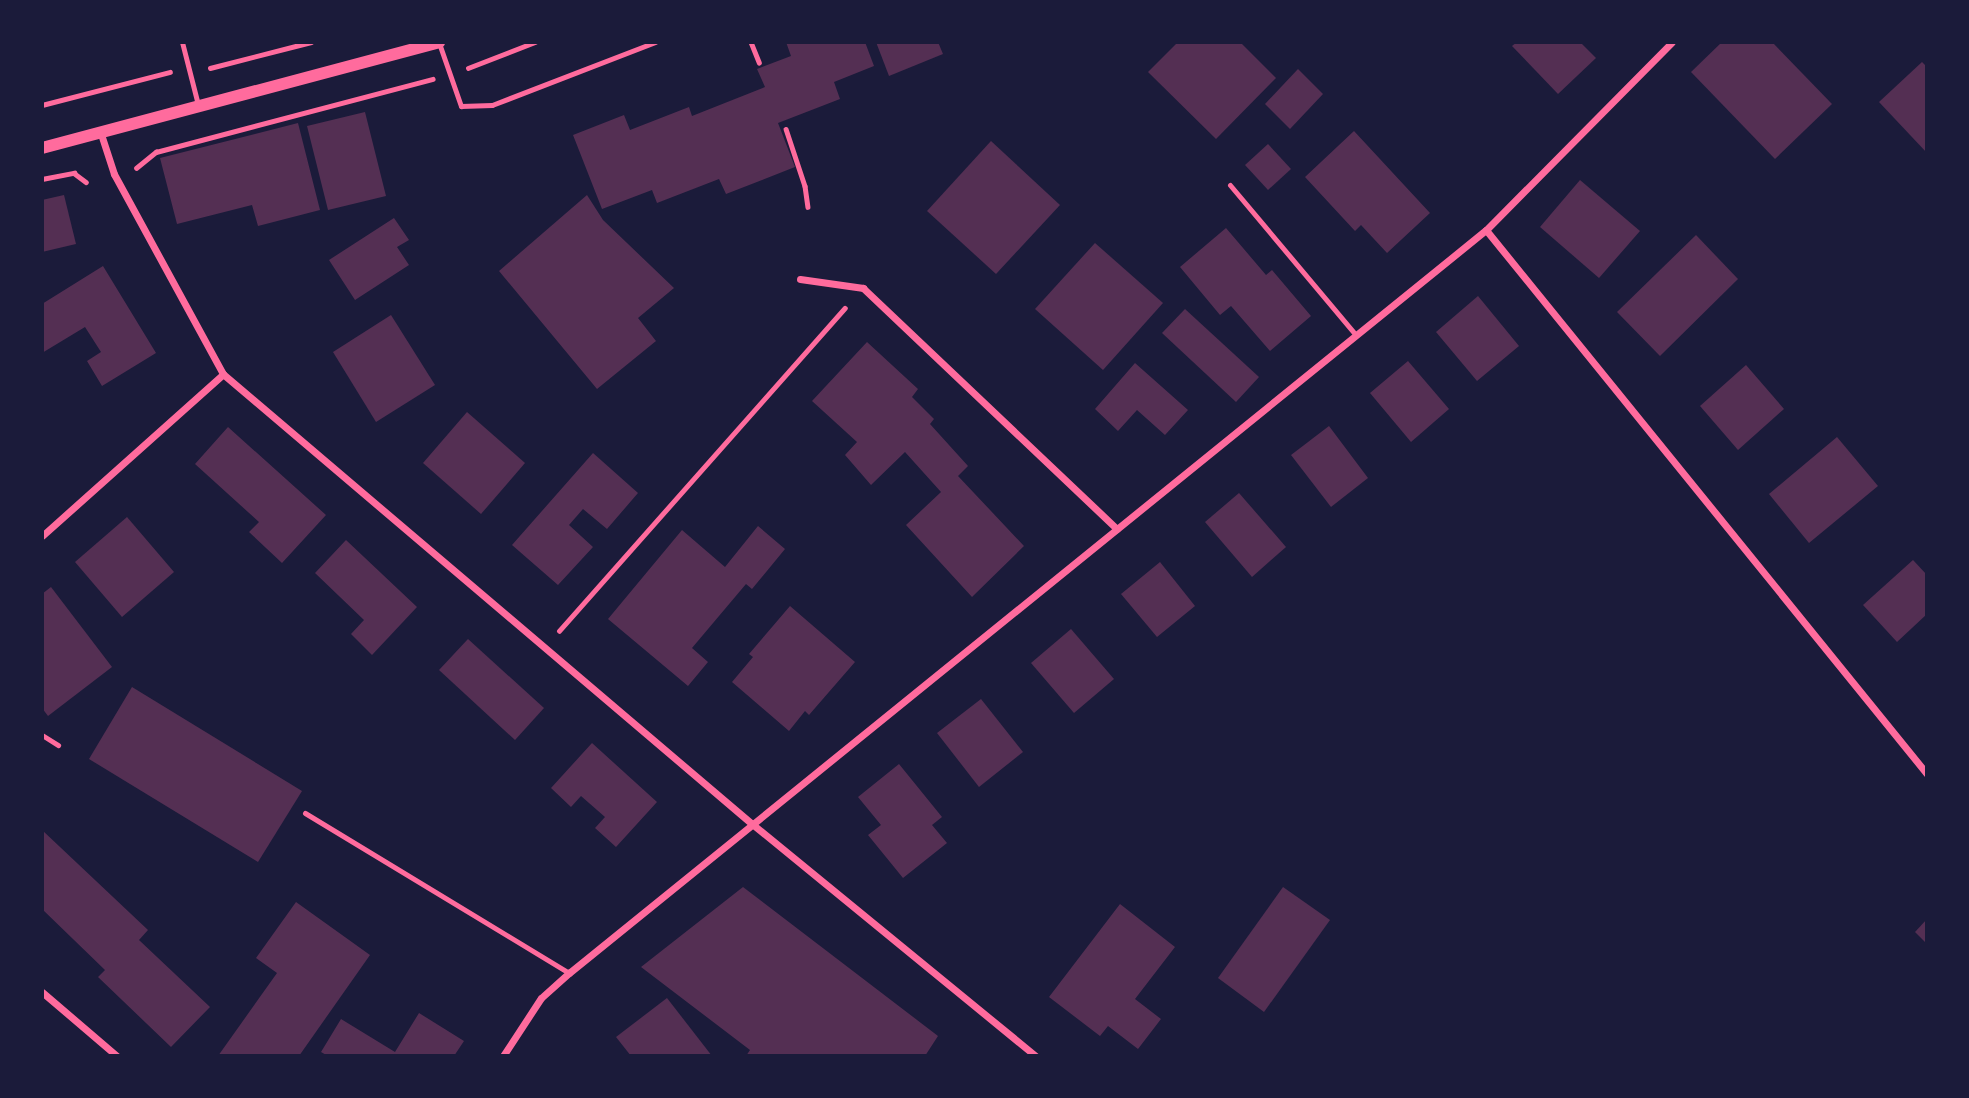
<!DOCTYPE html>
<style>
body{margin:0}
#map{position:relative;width:1969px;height:1098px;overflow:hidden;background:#1b1b3a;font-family:"IBM Plex Sans",sans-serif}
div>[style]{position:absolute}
.building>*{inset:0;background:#542f53}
.path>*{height:4.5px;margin:-2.25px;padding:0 2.25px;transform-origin:2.25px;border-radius:2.25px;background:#ff6b9d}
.service>*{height:5px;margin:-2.5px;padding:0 2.5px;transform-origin:2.5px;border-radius:2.5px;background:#ff6b9d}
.minor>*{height:7px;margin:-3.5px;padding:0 3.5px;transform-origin:3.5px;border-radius:3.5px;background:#ff6b9d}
.tertiary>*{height:12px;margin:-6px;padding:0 6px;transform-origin:6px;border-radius:6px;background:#ff6b9d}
span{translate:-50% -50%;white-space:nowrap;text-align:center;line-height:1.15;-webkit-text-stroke:5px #1b1b3a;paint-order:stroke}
.frame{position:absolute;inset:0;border:44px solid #1b1b3a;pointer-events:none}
</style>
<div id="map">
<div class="building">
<i style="clip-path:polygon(786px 42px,865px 42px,874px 66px,834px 82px,840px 99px,778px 123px,795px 167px,726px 194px,719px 179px,657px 203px,652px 190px,602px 209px,573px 135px,624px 115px,630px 130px,689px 107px,692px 116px,765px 87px,757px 69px,791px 56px)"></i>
<i style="clip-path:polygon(876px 42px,938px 42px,943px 54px,889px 76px)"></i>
<i style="clip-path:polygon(1178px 42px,1240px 42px,1276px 78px,1216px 139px,1148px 72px)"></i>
<i style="clip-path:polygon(1517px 42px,1580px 42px,1596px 58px,1558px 94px,1512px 46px)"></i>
<i style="clip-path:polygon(1722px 42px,1772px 42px,1832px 104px,1775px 159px,1691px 72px)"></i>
<i style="clip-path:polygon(1922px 62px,1927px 67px,1927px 153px,1879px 102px)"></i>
<i style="clip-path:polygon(1298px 69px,1323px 94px,1290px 129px,1265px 104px)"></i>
<i style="clip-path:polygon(365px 112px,386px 196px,328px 210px,307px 126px)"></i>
<i style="clip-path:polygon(298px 123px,320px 210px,258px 226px,252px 205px,177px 224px,160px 158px)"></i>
<i style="clip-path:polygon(1354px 131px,1430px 213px,1387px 253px,1361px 225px,1355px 231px,1305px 177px)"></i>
<i style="clip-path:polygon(991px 141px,1060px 205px,996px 274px,927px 211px)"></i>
<i style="clip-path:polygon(1268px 144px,1291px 169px,1268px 190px,1245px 165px)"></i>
<i style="clip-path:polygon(1580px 180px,1640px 231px,1599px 278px,1540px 227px)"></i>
<i style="clip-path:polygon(64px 195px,76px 244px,42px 252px,42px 200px)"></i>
<i style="clip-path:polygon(587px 195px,603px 220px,674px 288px,638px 318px,656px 341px,597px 389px,499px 271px)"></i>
<i style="clip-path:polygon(394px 218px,409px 240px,397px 247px,409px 265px,355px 300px,329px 260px)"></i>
<i style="clip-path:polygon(1226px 228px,1266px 275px,1272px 270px,1311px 316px,1270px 351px,1231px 306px,1220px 315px,1180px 267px)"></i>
<i style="clip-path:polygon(1696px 235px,1738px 279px,1660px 356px,1617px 312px)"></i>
<i style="clip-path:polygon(1095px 243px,1163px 303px,1103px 370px,1035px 309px)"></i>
<i style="clip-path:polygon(103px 266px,156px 353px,102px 386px,87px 361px,101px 352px,85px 327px,42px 353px,42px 304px)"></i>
<i style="clip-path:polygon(1478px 296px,1519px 346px,1477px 381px,1436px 332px)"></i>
<i style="clip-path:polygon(1185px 309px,1259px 377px,1236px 402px,1162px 333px)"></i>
<i style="clip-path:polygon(391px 315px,435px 385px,376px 422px,333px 352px)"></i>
<i style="clip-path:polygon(867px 342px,918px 389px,912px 397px,934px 419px,930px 424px,968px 466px,958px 476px,1024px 546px,972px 597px,906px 525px,941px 492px,905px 452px,871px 485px,845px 455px,857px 442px,812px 401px)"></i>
<i style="clip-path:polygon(1408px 361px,1449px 409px,1411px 442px,1370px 393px)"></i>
<i style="clip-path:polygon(1135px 363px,1188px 410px,1165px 435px,1137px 410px,1118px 431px,1095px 409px)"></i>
<i style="clip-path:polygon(1746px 365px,1784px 409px,1738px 450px,1700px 406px)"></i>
<i style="clip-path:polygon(467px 412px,525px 463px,481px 514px,423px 463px)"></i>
<i style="clip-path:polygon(1329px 426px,1368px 478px,1331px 507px,1291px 455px)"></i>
<i style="clip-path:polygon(228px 427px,326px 515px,282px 563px,249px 532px,259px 522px,195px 464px)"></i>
<i style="clip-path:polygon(1837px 437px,1878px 486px,1809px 543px,1769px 494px)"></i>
<i style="clip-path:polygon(593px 453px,638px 493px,607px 529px,583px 509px,569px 525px,593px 547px,558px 585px,512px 545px)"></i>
<i style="clip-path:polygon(1239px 493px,1286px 547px,1252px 577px,1205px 522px)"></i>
<i style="clip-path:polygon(127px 517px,174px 572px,122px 617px,75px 562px)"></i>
<i style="clip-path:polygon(758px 526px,785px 549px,752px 589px,746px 584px,692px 648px,708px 662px,688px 686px,608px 619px,682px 530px,725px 567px)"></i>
<i style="clip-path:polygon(346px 540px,417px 607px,372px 655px,351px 634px,364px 620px,315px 573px)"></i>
<i style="clip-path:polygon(1913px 560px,1927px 575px,1927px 614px,1897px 642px,1863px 605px)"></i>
<i style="clip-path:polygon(1160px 562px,1195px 606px,1157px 637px,1121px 594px)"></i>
<i style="clip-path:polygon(51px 587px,112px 667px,48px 716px,42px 708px,42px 594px)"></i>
<i style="clip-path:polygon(790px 606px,855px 662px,809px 715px,805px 711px,789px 731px,732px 682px,753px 657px,749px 654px)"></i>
<i style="clip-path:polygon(1071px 629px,1114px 679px,1074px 713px,1031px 663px)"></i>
<i style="clip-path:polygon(468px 639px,544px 708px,515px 740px,439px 670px)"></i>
<i style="clip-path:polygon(132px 687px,302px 791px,258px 862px,89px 759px)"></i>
<i style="clip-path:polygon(981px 699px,1023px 752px,979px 787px,937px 733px)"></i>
<i style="clip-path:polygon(592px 743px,657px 802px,616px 847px,595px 828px,605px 817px,581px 796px,571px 807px,551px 788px)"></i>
<i style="clip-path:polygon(899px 764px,942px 817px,932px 825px,947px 843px,903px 878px,868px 835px,881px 825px,858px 797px)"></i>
<i style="clip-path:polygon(42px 830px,148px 930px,139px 940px,210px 1007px,171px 1047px,98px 977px,105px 970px,42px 909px)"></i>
<i style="clip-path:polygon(743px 887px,938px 1036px,925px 1056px,746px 1056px,750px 1050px,641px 967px)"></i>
<i style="clip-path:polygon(1283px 887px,1330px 920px,1264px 1012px,1218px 978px)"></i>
<i style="clip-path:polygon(296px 902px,370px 955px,299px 1056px,218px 1056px,277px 973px,256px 958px)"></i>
<i style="clip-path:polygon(1120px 904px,1175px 947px,1135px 999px,1161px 1019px,1138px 1049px,1108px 1026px,1100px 1036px,1049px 997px)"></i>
<i style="clip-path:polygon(1927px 919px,1927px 944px,1915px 932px)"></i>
<i style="clip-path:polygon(667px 998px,712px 1056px,631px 1056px,616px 1037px)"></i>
<i style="clip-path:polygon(419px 1013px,464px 1041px,454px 1056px,328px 1056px,321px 1052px,341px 1019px,395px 1052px)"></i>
</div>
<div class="path">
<i style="left:751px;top:42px;width:22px;rotate:68deg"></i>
<i style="left:210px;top:68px;width:104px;rotate:-14.4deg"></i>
<i style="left:468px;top:68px;width:72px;rotate:-21.2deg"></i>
<i style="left:42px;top:105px;width:132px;rotate:-14.5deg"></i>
<i style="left:786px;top:129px;width:60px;rotate:71.6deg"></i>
<i style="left:805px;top:186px;width:21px;rotate:82deg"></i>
<i style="left:136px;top:168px;width:26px;rotate:-39deg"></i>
<i style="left:156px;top:152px;width:286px;rotate:-14.8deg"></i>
<i style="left:42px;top:179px;width:33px;rotate:-11deg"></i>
<i style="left:74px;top:173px;width:15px;rotate:37deg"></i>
<i style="left:559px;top:631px;width:431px;rotate:-48.5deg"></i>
</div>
<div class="service">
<i style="left:182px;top:42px;width:65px;rotate:75.7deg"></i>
<i style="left:439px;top:43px;width:67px;rotate:70.8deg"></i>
<i style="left:461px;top:106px;width:31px;rotate:-2deg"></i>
<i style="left:492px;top:105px;width:175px;rotate:-21.1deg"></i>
<i style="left:1230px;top:185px;width:196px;rotate:50deg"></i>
<i style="left:42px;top:735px;width:19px;rotate:32deg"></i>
<i style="left:305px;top:813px;width:309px;rotate:31.2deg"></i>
</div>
<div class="minor">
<i style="left:101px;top:134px;width:42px;rotate:72deg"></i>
<i style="left:114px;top:174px;width:228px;rotate:61.4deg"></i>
<i style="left:223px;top:374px;width:693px;rotate:40.38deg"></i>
<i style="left:751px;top:823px;width:368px;rotate:39.3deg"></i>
<i style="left:1486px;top:230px;width:700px;rotate:50.97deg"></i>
<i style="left:800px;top:279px;width:64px;rotate:8.1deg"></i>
<i style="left:863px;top:288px;width:350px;rotate:43.5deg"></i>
<i style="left:42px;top:536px;width:243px;rotate:-41.8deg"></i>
<i style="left:42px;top:992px;width:99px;rotate:40.5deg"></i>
<i style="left:503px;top:1056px;width:69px;rotate:-56.8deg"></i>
<i style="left:541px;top:998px;width:38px;rotate:-42deg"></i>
<i style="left:569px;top:973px;width:1180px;rotate:-39.02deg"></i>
<i style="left:1486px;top:230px;width:264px;rotate:-45.3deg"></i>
</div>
<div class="tertiary">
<i style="left:42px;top:148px;width:411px;rotate:-14.9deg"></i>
</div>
<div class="frame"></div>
</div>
